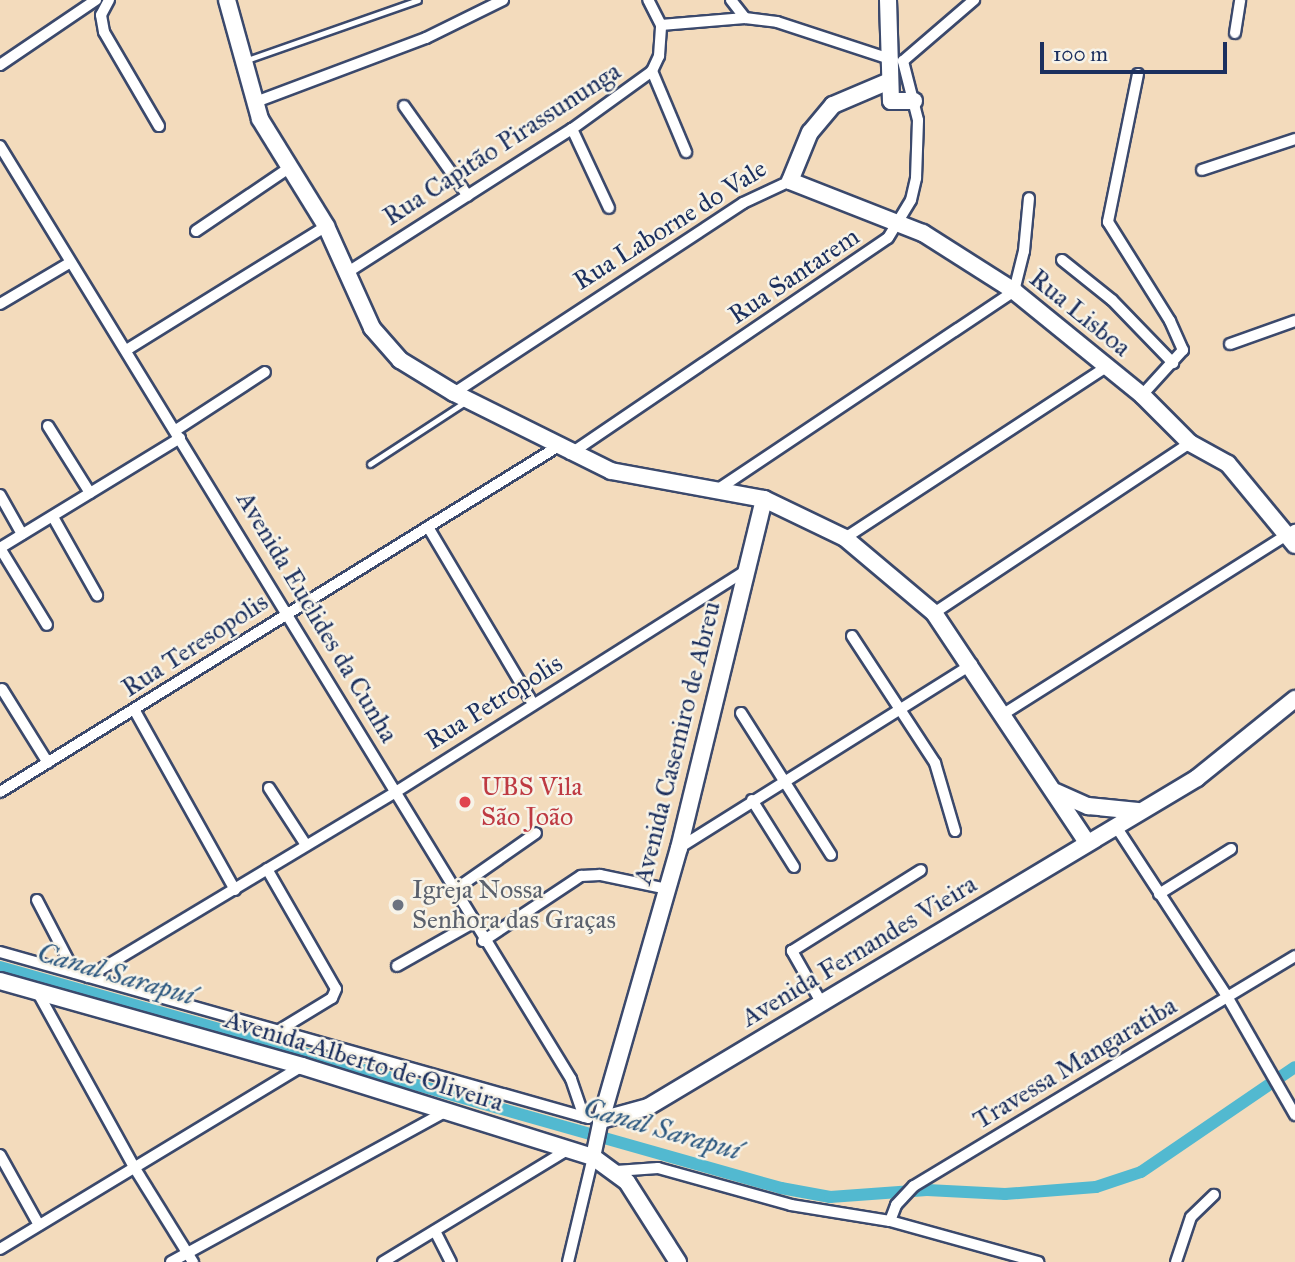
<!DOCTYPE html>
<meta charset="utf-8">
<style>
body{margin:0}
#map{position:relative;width:1295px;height:1262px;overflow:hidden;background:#f3dbbc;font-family:"IM FELL Great Primer",serif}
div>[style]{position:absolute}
.canal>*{height:12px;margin:-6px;padding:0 6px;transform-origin:6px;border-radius:6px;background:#52b9d0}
.roads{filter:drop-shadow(2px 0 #3b496c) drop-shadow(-2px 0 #3b496c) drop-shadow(0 2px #3b496c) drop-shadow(0 -2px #3b496c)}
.service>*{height:5px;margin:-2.5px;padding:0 2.5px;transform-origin:2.5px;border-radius:2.5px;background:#fff}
.minor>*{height:10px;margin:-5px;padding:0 5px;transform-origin:5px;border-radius:5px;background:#fff}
.tertiary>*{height:14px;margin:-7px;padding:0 7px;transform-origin:7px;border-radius:7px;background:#fff}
.secondary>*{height:16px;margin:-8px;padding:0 8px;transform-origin:8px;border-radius:8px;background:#fff}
.dots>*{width:19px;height:19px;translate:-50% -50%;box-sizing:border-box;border:4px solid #f7f3e8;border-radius:50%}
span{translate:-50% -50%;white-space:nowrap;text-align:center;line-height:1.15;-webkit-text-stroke:5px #f7f3e8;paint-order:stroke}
.street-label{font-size:26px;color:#1b2f5e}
.health-label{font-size:26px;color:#be3a42}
.left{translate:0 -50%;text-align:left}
.worship-label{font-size:26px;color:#5b616d}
.water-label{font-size:28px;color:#2c5880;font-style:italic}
.scale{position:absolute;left:1040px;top:42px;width:187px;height:32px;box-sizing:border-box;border:4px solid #1b2f5e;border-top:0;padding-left:9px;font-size:21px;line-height:24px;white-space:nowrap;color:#1b2f5e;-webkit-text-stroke:5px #f7f3e8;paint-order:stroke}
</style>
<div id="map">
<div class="canal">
<i style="left:0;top:967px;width:812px;rotate:15.8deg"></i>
<i style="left:781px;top:1188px;width:50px;rotate:10.4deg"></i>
<i style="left:830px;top:1197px;width:97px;rotate:-4.1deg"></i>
<i style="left:927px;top:1190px;width:78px;rotate:2.9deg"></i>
<i style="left:1005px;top:1194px;width:91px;rotate:-4.4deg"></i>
<i style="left:1096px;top:1187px;width:47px;rotate:-18.4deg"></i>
<i style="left:1141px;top:1172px;width:186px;rotate:-34.3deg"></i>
</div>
<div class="roads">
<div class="service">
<i style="left:247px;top:60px;width:181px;rotate:-19.3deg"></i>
<i style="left:370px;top:464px;width:113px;rotate:-33.1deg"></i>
</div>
<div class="minor">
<i style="left:109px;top:0;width:17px;rotate:118deg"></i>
<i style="left:101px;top:15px;width:17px;rotate:80deg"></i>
<i style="left:104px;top:32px;width:109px;rotate:59.7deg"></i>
<i style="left:731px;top:0;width:23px;rotate:52deg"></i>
<i style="left:661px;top:25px;width:84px;rotate:-4.8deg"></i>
<i style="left:745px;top:18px;width:32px;rotate:7deg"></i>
<i style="left:777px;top:22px;width:122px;rotate:18.1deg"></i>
<i style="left:1235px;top:33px;width:33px;rotate:-81deg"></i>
<i style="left:903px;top:61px;width:94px;rotate:-40.7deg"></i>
<i style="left:0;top:65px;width:116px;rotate:-34.1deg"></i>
<i style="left:652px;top:71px;width:88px;rotate:67.2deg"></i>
<i style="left:1138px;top:74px;width:151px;rotate:101.5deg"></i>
<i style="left:1108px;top:222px;width:117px;rotate:57.9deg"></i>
<i style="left:1170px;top:321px;width:32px;rotate:66deg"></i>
<i style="left:1183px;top:350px;width:61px;rotate:132.3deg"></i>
<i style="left:253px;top:103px;width:185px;rotate:-20.6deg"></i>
<i style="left:426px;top:38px;width:86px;rotate:-26.3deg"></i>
<i style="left:404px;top:106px;width:110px;rotate:54.6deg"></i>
<i style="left:572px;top:129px;width:87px;rotate:64.9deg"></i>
<i style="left:0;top:146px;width:1094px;rotate:58.53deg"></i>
<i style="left:571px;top:1079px;width:40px;rotate:71.1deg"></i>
<i style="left:1202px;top:170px;width:98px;rotate:-18.4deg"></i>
<i style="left:196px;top:231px;width:112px;rotate:-34.1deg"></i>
<i style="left:1062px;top:260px;width:64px;rotate:38.7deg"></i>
<i style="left:1112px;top:300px;width:88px;rotate:45.9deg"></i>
<i style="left:348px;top:272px;width:266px;rotate:-32.6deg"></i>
<i style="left:572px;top:129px;width:99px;rotate:-35.9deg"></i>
<i style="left:652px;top:71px;width:17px;rotate:-65deg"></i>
<i style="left:659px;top:56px;width:31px;rotate:-86deg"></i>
<i style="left:661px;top:25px;width:28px;rotate:-117deg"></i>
<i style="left:0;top:304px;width:82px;rotate:-30.6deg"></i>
<i style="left:1230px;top:344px;width:69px;rotate:-19.5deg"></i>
<i style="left:128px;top:349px;width:233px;rotate:-31.8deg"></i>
<i style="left:454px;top:393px;width:346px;rotate:-33.3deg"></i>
<i style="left:743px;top:203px;width:52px;rotate:-25.1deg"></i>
<i style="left:48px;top:426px;width:79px;rotate:57.9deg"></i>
<i style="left:176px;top:430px;width:106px;rotate:-33.1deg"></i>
<i style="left:570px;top:454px;width:384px;rotate:-34.2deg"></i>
<i style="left:888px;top:238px;width:44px;rotate:-58.8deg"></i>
<i style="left:911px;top:200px;width:23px;rotate:-77deg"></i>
<i style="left:916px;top:178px;width:58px;rotate:-88deg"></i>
<i style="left:918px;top:120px;width:61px;rotate:-104.3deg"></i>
<i style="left:720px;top:488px;width:354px;rotate:-33.8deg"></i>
<i style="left:1014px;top:291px;width:41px;rotate:-76deg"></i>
<i style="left:1024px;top:251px;width:53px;rotate:-84.6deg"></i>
<i style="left:0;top:495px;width:45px;rotate:60.6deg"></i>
<i style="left:53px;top:517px;width:90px;rotate:60.6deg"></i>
<i style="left:428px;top:527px;width:206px;rotate:59.3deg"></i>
<i style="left:845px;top:538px;width:312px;rotate:-33.2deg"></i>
<i style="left:0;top:548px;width:211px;rotate:-31.4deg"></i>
<i style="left:0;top:548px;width:90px;rotate:58.6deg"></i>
<i style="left:934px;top:613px;width:307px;rotate:-33.6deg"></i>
<i style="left:852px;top:636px;width:152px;rotate:56.8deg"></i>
<i style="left:935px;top:763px;width:71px;rotate:73.6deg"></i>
<i style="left:2px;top:689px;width:87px;rotate:58.1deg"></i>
<i style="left:135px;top:711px;width:205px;rotate:60.8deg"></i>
<i style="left:741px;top:713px;width:168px;rotate:57.6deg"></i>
<i style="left:1005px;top:713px;width:343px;rotate:-32.3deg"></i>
<i style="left:269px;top:788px;width:68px;rotate:57deg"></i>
<i style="left:0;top:792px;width:655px;rotate:-31.77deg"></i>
<i style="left:752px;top:800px;width:79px;rotate:57.9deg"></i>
<i style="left:1115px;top:825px;width:207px;rotate:56.8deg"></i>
<i style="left:1228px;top:998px;width:135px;rotate:60.2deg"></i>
<i style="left:679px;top:848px;width:346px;rotate:-32.1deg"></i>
<i style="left:267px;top:869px;width:138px;rotate:60.1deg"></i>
<i style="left:336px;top:989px;width:10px;rotate:114deg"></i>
<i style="left:332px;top:998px;width:63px;rotate:148.6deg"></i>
<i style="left:453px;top:891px;width:101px;rotate:-34.9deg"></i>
<i style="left:1159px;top:894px;width:85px;rotate:-32deg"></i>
<i style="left:37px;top:900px;width:82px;rotate:62.5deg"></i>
<i style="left:483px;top:941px;width:118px;rotate:-33.6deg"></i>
<i style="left:581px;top:876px;width:19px;rotate:-3deg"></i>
<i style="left:600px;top:875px;width:68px;rotate:11.8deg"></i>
<i style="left:0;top:952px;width:611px;rotate:15.77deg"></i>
<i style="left:397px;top:966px;width:87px;rotate:-29.5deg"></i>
<i style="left:88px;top:977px;width:357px;rotate:-31deg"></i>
<i style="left:394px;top:793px;width:413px;rotate:-32.3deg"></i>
<i style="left:38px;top:993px;width:199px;rotate:61.1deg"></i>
<i style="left:134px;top:1167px;width:112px;rotate:58.2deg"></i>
<i style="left:821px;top:1002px;width:59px;rotate:-119.6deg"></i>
<i style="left:792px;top:951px;width:152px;rotate:-32.1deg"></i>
<i style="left:0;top:1155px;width:80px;rotate:60.9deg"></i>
<i style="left:616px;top:1171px;width:42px;rotate:-4.1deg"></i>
<i style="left:658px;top:1168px;width:138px;rotate:15.5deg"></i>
<i style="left:791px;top:1205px;width:100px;rotate:9.2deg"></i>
<i style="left:890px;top:1221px;width:154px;rotate:15.5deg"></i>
<i style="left:890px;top:1221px;width:17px;rotate:-69deg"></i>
<i style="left:896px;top:1205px;width:26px;rotate:-47deg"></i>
<i style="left:914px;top:1186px;width:445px;rotate:-31.1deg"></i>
<i style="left:435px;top:1231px;width:35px;rotate:63deg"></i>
<i style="left:0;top:1249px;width:353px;rotate:-31.2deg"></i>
<i style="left:171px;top:1262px;width:315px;rotate:-28.7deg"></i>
<i style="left:383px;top:1262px;width:218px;rotate:-31.3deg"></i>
<i style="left:568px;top:1262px;width:108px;rotate:-76.6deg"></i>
<i style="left:1176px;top:1262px;width:47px;rotate:-71.6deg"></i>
<i style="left:1191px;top:1217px;width:32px;rotate:-44deg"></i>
</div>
<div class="tertiary">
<i style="left:593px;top:1157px;width:38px;rotate:-78deg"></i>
</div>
<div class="secondary">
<i style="left:227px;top:0;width:123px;rotate:74.5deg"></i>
<i style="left:260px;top:119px;width:126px;rotate:58.3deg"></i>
<i style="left:326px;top:226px;width:112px;rotate:65.7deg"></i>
<i style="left:372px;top:328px;width:43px;rotate:48.8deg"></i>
<i style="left:400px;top:360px;width:63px;rotate:31.4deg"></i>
<i style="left:454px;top:393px;width:175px;rotate:26.4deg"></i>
<i style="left:611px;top:471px;width:156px;rotate:10.4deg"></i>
<i style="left:764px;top:499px;width:90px;rotate:25.7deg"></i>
<i style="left:845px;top:538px;width:116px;rotate:40.1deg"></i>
<i style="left:934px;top:613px;width:275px;rotate:56.3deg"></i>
<i style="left:888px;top:0;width:101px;rotate:88.3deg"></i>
<i style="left:891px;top:101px;width:23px"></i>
<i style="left:887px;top:82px;width:59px;rotate:156.9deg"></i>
<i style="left:833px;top:105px;width:35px;rotate:130deg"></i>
<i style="left:810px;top:132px;width:53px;rotate:112.2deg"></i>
<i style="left:790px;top:181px;width:143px;rotate:21.4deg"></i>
<i style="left:923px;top:233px;width:108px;rotate:32.5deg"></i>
<i style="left:1014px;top:291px;width:165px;rotate:39.1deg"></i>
<i style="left:1142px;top:395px;width:68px;rotate:45deg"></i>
<i style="left:1190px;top:443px;width:43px;rotate:28.9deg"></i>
<i style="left:1228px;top:464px;width:105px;rotate:50.4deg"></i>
<i style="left:1056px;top:792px;width:35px;rotate:24deg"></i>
<i style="left:1088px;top:806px;width:50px;rotate:5.7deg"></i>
<i style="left:0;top:981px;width:314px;rotate:15.7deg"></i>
<i style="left:302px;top:1066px;width:305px;rotate:17.4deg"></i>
<i style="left:593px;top:1157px;width:42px;rotate:36.3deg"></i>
<i style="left:627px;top:1182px;width:95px;rotate:57.5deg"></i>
<i style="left:601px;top:1120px;width:49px;rotate:-15.5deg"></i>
<i style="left:648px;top:1107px;width:640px;rotate:-30.93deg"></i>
<i style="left:1197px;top:778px;width:126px;rotate:-38.9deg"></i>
<i style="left:601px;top:1120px;width:283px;rotate:-74deg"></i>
<i style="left:679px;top:848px;width:359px;rotate:-76.3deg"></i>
</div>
</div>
<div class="dots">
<i style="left:465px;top:802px;background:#e0444e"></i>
<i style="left:398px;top:905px;background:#6b7280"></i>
</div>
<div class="street-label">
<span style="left:502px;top:144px;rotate:-33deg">Rua Capitão Pirassununga</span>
<span style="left:670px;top:225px;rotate:-32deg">Rua Laborne do Vale</span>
<span style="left:794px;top:276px;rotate:-34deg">Rua Santarem</span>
<span style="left:1080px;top:313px;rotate:39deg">Rua Lisboa</span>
<span style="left:317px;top:617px;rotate:59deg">Avenida Euclides da Cunha</span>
<span style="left:195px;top:645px;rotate:-33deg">Rua Teresopolis</span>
<span style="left:494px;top:702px;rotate:-32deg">Rua Petropolis</span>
<span style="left:677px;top:743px;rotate:-76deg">Avenida Casemiro de Abreu</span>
<span style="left:859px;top:951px;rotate:-31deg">Avenida Fernandes Vieira</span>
<span style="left:364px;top:1061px;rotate:17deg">Avenida Alberto de Oliveira</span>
<span style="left:1075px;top:1063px;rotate:-31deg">Travessa Mangaratiba</span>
</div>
<div class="health-label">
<span class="left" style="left:481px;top:802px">UBS Vila<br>São João</span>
</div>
<div class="worship-label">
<span class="left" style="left:412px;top:905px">Igreja Nossa<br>Senhora das Graças</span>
</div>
<div class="water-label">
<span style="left:116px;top:974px;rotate:16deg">Canal Sarapuí</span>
<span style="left:662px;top:1129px;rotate:16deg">Canal Sarapuí</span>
</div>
<div class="scale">100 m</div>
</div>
